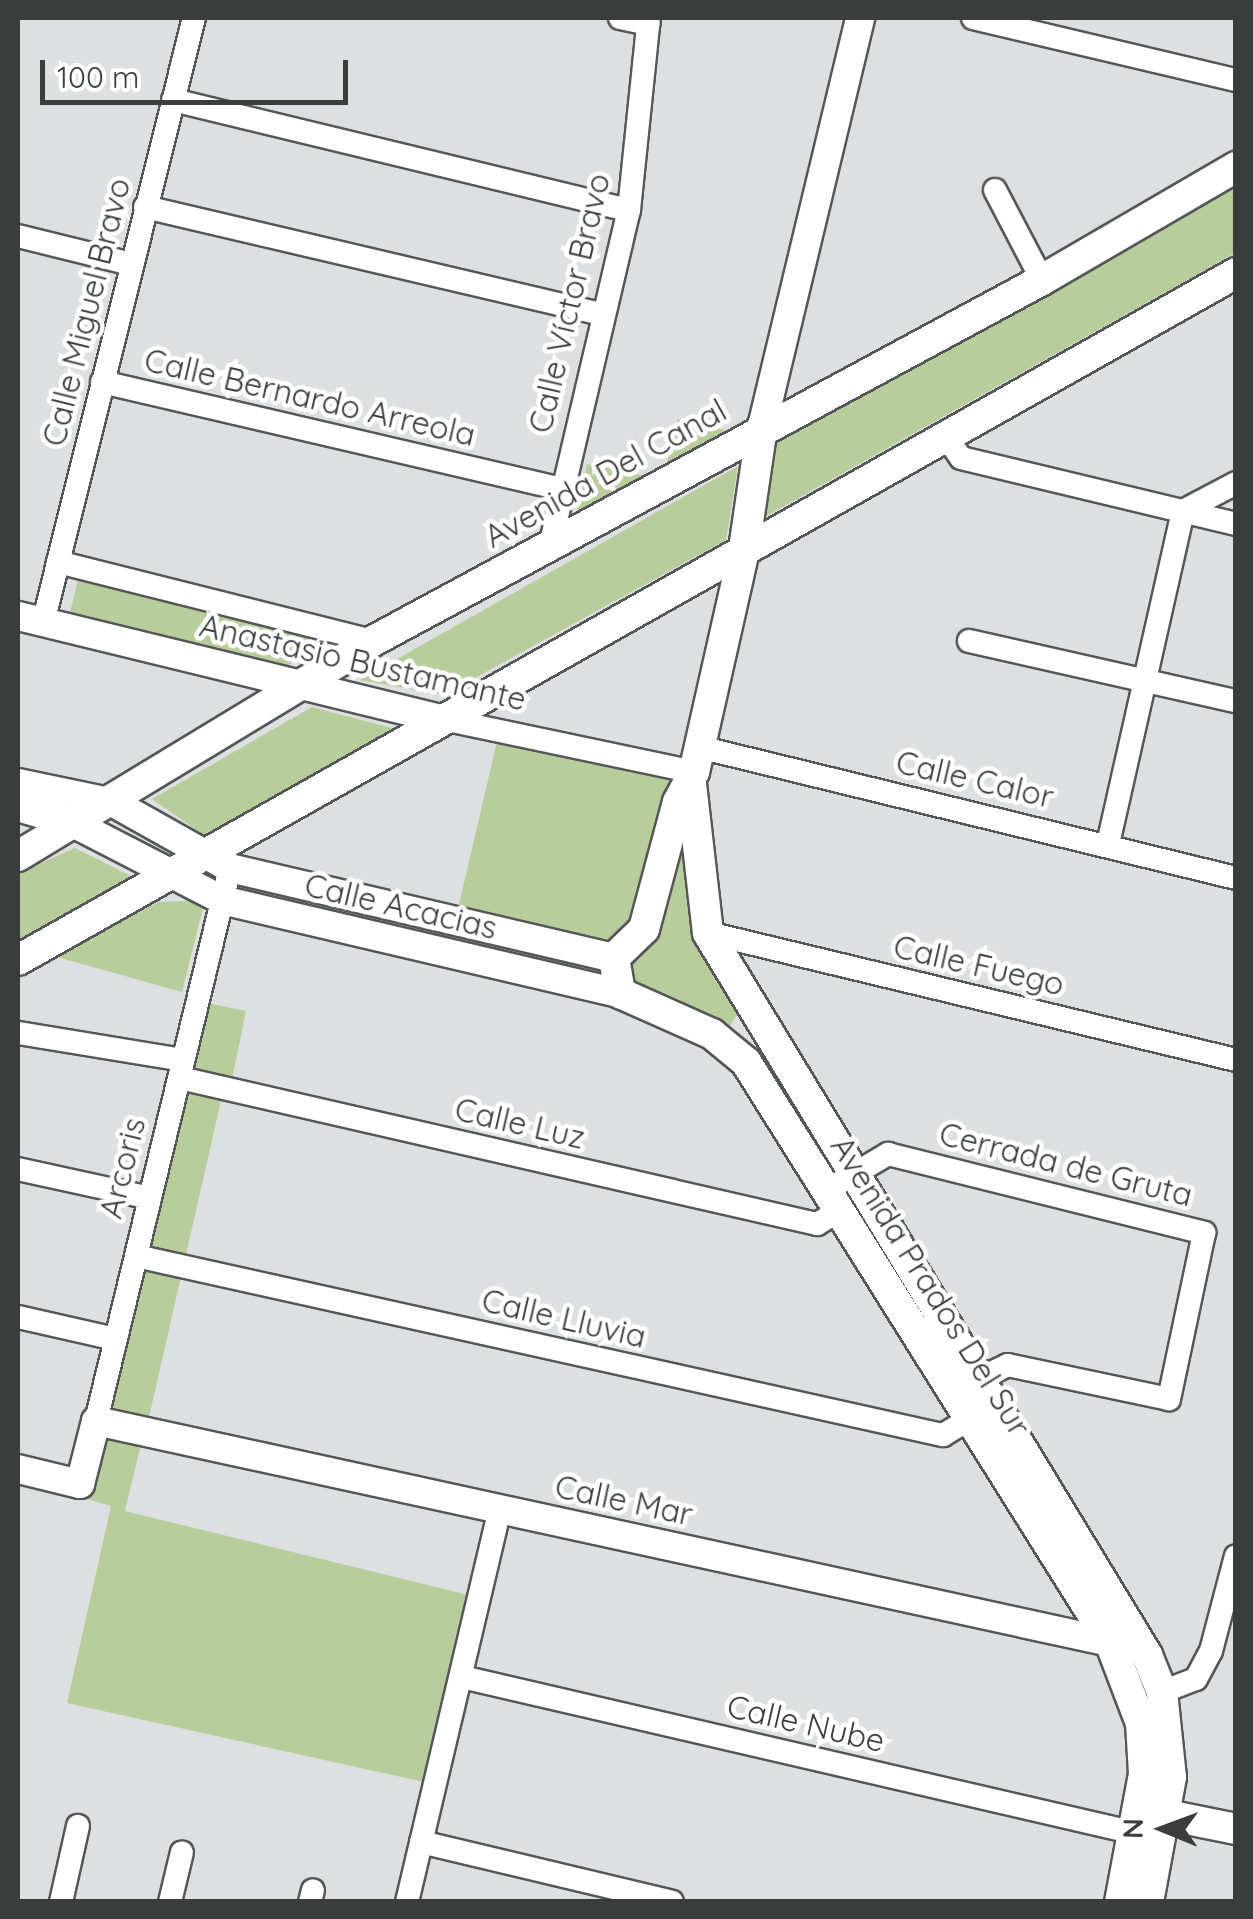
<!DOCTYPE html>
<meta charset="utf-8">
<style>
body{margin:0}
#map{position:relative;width:1253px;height:1919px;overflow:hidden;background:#dedfe0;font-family:Quicksand,sans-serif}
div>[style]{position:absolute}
.green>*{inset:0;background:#b7cd9c}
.roads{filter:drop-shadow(2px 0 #555657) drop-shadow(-2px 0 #555657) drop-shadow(0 2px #555657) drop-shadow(0 -2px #555657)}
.minor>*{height:22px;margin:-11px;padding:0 11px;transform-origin:11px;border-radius:11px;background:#fff}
.tertiary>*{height:28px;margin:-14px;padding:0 14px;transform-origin:14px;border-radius:14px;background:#fff}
.secondary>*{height:30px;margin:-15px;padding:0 15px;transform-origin:15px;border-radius:15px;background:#fff}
span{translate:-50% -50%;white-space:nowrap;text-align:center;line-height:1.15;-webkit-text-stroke:9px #fff;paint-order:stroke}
.street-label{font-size:32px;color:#3b3c3c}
.frame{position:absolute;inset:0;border:20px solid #3b3c3c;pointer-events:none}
.north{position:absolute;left:1113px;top:1779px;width:100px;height:100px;-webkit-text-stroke:8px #fff;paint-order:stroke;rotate:271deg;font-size:28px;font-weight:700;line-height:40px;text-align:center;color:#3b3c3c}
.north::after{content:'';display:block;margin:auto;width:35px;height:45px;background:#3b3c3c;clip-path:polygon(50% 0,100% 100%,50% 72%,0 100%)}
.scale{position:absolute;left:40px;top:60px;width:308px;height:45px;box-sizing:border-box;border:5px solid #3b3c3c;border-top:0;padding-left:12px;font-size:30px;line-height:35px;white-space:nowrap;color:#3b3c3c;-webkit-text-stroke:8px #fff;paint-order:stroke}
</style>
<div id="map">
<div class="green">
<i style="clip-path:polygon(1235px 187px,1235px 253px,763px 518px,775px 444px)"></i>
<i style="clip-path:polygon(677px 419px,729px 431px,666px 466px)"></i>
<i style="clip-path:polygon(587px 464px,657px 478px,574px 525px)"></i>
<i style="clip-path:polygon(738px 466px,726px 540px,444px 695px,360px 680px)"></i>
<i style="clip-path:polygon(78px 579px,311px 637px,288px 667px,70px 613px)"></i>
<i style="clip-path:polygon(312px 707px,396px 729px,205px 836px,152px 799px)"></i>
<i style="clip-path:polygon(498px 737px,671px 781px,646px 895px,618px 936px,605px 943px,457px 913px)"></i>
<i style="clip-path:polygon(680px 804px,747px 1000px,728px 1028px,621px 992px,618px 958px)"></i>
<i style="clip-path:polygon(75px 848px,133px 877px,18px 942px,18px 873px)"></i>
<i style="clip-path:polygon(233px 871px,610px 960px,616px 990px,225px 900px)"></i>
<i style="clip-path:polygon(205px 900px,182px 992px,57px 957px,158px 902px)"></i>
<i style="clip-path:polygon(207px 1003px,246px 1011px,232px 1079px,194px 1071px)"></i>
<i style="clip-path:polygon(185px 1085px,223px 1092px,147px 1426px,105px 1418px)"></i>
<i style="clip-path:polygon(103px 1430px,142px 1440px,125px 1511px,468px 1595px,424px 1782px,67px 1703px,111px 1506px,84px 1498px)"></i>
</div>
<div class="roads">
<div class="minor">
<i style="left:620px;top:18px;width:29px;rotate:12deg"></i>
<i style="left:973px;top:18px;width:270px;rotate:13.3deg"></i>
<i style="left:173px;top:100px;width:469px;rotate:13.6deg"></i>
<i style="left:995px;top:190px;width:102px;rotate:62.4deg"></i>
<i style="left:145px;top:207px;width:469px;rotate:13.2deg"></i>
<i style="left:18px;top:236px;width:116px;rotate:13.9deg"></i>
<i style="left:102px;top:382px;width:471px;rotate:13.1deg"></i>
<i style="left:947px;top:438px;width:24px;rotate:55deg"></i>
<i style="left:961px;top:458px;width:283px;rotate:13.5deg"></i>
<i style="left:1183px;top:511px;width:60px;rotate:-27.8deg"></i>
<i style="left:551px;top:542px;width:341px;rotate:-76.8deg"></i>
<i style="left:629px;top:210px;width:193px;rotate:-84.1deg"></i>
<i style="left:58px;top:562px;width:325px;rotate:14.1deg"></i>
<i style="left:43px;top:623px;width:624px;rotate:-75.99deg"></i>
<i style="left:969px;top:641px;width:274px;rotate:12.7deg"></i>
<i style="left:438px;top:718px;width:262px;rotate:11.9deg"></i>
<i style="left:699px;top:747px;width:553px;rotate:13.71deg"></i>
<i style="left:1108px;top:844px;width:341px;rotate:-77.3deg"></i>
<i style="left:708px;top:933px;width:543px;rotate:13.52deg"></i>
<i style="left:18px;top:1033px;width:167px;rotate:9.3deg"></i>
<i style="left:180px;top:1078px;width:654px;rotate:12.91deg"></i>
<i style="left:817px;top:1224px;width:29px;rotate:-31deg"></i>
<i style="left:18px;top:1169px;width:135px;rotate:12.4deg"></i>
<i style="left:829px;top:1189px;width:69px;rotate:-30.7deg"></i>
<i style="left:888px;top:1154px;width:326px;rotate:14deg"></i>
<i style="left:1204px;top:1233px;width:170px;rotate:101.9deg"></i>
<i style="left:1169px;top:1399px;width:165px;rotate:-168.1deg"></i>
<i style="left:1008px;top:1365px;width:44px;rotate:154.6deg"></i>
<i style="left:136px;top:1256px;width:827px;rotate:12.51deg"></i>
<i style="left:943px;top:1435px;width:35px;rotate:-31deg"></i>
<i style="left:18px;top:1317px;width:100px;rotate:12.7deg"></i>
<i style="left:96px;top:1421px;width:569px;rotate:-76.38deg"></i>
<i style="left:462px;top:1677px;width:691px;rotate:13.05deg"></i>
<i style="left:1162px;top:1692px;width:36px;rotate:-21deg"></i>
<i style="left:1196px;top:1679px;width:32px;rotate:-62deg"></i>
<i style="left:1211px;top:1651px;width:98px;rotate:-75.3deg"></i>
<i style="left:421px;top:1842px;width:258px;rotate:13.4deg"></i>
<i style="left:61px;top:1902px;width:78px;rotate:-77.4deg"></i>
<i style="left:170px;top:1902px;width:51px;rotate:-76.5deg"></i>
<i style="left:310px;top:1902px;width:12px;rotate:-76deg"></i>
<i style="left:407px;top:1902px;width:404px;rotate:-76.7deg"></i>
</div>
<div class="tertiary">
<i style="left:762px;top:427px;width:421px;rotate:-76.5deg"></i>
<i style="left:18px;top:616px;width:432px;rotate:13.7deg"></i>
<i style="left:18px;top:783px;width:98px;rotate:11.8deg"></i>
<i style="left:114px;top:803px;width:133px;rotate:29.3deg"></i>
<i style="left:230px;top:868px;width:394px;rotate:13.2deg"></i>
<i style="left:18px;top:807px;width:59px;rotate:16.6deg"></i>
<i style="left:75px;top:824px;width:165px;rotate:27.3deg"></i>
<i style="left:222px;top:900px;width:409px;rotate:13.2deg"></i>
<i style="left:18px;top:1469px;width:64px;rotate:13.6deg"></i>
<i style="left:80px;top:1484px;width:65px;rotate:-75.7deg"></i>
<i style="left:96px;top:1421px;width:1038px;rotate:12.3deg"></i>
<i style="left:1110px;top:1642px;width:17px;rotate:-28deg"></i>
</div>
<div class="secondary">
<i style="left:762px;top:427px;width:129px;rotate:98.4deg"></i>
<i style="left:743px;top:555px;width:222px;rotate:102.7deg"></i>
<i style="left:694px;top:772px;width:34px;rotate:118deg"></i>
<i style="left:678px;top:802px;width:131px;rotate:105deg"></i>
<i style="left:644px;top:929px;width:42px;rotate:136deg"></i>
<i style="left:614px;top:958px;width:36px;rotate:80deg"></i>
<i style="left:620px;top:993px;width:101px;rotate:24deg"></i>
<i style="left:712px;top:1034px;width:44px;rotate:39.5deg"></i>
<i style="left:746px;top:1062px;width:685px;rotate:57.89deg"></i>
<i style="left:1110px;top:1642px;width:87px;rotate:69.1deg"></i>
<i style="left:1141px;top:1723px;width:51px;rotate:86.6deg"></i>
<i style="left:1144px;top:1774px;width:130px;rotate:100.6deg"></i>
<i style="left:691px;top:784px;width:150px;rotate:83.5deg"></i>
<i style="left:708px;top:933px;width:845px;rotate:58.7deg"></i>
<i style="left:1147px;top:1655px;width:40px;rotate:68deg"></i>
<i style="left:1162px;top:1692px;width:85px;rotate:84deg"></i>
<i style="left:1171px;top:1777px;width:127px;rotate:100.4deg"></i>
<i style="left:18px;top:856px;width:415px;rotate:-31.2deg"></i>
<i style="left:373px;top:641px;width:760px;rotate:-28.35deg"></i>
<i style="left:1042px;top:280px;width:225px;rotate:-30.2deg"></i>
<i style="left:18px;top:960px;width:1398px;rotate:-29.42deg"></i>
<i style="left:1152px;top:1812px;width:86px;rotate:11.4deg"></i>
</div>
</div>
<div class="street-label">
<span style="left:569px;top:303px;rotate:-77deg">Calle Víctor Bravo</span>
<span style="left:86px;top:312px;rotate:-76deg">Calle Miguel Bravo</span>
<span style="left:310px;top:397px;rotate:13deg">Calle Bernardo Arreola</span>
<span style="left:605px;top:473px;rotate:-29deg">Avenida Del Canal</span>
<span style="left:363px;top:662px;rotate:13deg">Anastasio Bustamante</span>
<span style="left:975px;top:779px;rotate:13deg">Calle Calor</span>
<span style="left:401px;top:906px;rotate:13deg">Calle Acacias</span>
<span style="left:979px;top:965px;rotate:13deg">Calle Fuego</span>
<span style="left:520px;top:1123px;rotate:13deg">Calle Luz</span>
<span style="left:1066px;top:1164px;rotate:14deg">Cerrada de Gruta</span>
<span style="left:122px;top:1168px;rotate:-76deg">Arcoris</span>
<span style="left:931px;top:1286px;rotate:58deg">Avenida Prados Del Sur</span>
<span style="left:564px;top:1318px;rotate:13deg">Calle Lluvia</span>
<span style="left:624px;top:1500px;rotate:12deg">Calle Mar</span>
<span style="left:806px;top:1723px;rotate:13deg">Calle Nube</span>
</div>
<div class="frame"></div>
<div class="north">N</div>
<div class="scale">100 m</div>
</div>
